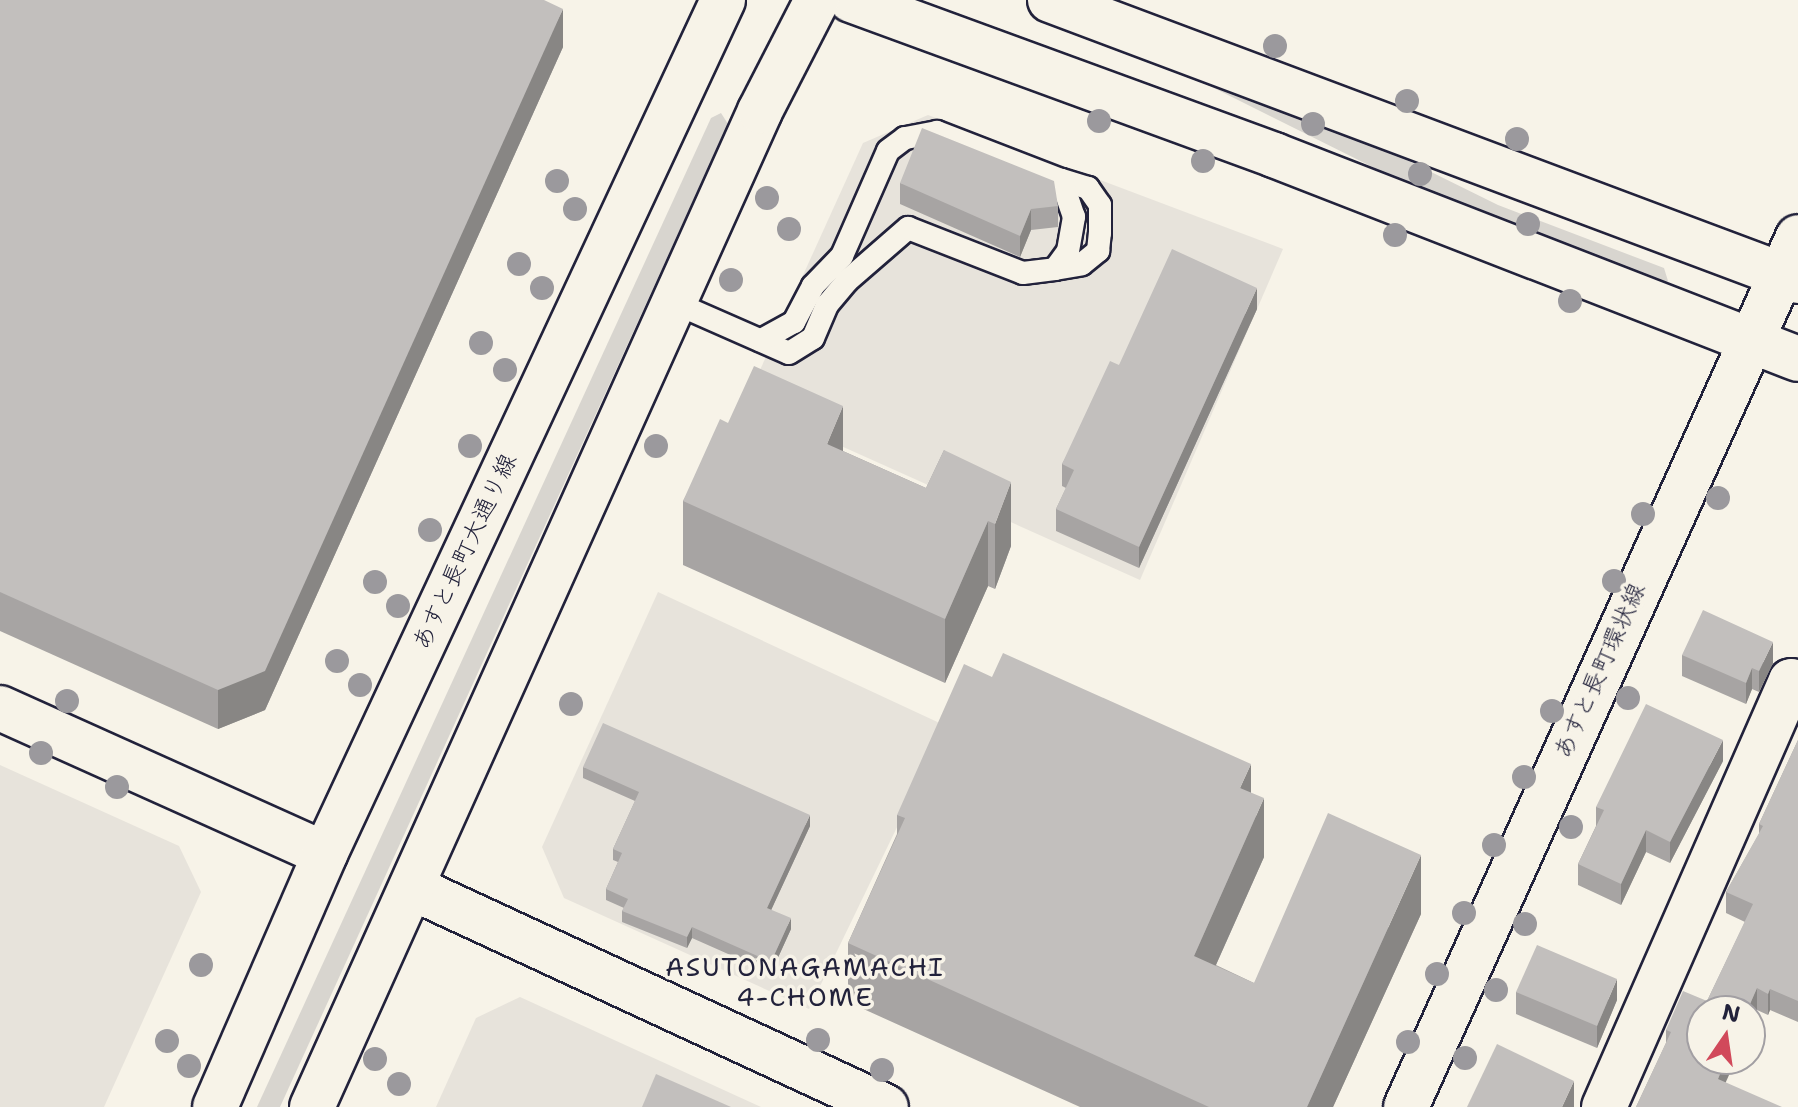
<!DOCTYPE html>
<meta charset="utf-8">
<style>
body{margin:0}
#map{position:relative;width:1798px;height:1107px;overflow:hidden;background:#f7f3e8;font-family:"Shantell Sans","Klee One",sans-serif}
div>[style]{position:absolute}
.built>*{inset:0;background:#e7e3db}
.green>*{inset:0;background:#d8d5cf}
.roads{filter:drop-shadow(2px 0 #22223b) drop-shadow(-2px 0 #22223b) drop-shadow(0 2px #22223b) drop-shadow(0 -2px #22223b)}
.service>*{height:22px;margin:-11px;padding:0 11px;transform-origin:11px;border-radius:11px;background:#f7f3e8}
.minor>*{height:44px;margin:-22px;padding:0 22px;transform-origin:22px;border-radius:22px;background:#f7f3e8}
.tertiary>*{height:44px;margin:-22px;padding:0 22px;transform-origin:22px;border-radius:22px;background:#f7f3e8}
.secondary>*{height:44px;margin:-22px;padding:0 22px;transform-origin:22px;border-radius:22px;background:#f7f3e8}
.trees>*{width:24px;height:24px;margin:-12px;border-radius:50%;background:#9b999d}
.wall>*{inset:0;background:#a7a4a3}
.shaded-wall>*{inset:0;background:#888684}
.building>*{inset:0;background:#c2bfbd}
span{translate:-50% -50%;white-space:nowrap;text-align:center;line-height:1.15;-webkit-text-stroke:7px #f7f3e8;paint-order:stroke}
.street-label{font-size:24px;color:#22223b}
.neighbourhood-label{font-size:26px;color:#22223b;letter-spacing:2px}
.north{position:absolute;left:1686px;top:995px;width:80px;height:80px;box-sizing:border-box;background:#f7f3e8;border:2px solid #a29fa3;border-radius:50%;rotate:13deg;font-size:22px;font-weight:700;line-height:32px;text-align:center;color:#22223b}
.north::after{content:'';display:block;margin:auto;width:28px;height:36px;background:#d1495b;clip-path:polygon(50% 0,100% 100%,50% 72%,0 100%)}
</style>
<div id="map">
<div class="built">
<i style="clip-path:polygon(928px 115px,1283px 249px,1140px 580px,745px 403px,863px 143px)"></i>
<i style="clip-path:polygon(658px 592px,946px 726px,809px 1009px,564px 898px,542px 847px)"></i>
<i style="clip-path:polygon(0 765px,179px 846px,201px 892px,104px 1107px,0 1107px)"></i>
<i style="clip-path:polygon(520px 997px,761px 1107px,436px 1107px,476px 1018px)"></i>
</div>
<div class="green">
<i style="clip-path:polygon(1210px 79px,1344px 129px,1498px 205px,1664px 268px,1668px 281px,1664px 284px,1475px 218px,1208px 85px)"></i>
<i style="clip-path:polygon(721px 113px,728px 124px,280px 1107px,257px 1107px,711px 118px)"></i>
</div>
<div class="roads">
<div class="service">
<i style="left:1055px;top:269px;width:27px;rotate:-10deg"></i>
<i style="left:1082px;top:264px;width:21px;rotate:-39deg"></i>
<i style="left:1098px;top:251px;width:18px;rotate:-84deg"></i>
<i style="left:1100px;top:233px;width:28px;rotate:-90deg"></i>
<i style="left:1100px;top:205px;width:21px;rotate:-125deg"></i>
<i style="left:1088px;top:188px;width:28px;rotate:-163deg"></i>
<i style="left:675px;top:303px;width:124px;rotate:23.7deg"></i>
<i style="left:789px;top:353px;width:28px;rotate:-32deg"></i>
<i style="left:813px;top:338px;width:36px;rotate:-67deg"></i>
<i style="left:827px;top:305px;width:31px;rotate:-50deg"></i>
<i style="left:847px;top:281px;width:81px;rotate:-41deg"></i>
<i style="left:908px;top:228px;width:123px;rotate:21.4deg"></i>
<i style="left:1023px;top:273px;width:32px;rotate:-7deg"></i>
<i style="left:1055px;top:269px;width:22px;rotate:-54deg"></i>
<i style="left:1068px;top:251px;width:35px;rotate:-80deg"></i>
<i style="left:1074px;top:217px;width:39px;rotate:-109deg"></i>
<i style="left:1061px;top:180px;width:133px;rotate:-158.8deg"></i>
<i style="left:937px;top:132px;width:33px;rotate:169deg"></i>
<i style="left:905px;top:138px;width:21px;rotate:143deg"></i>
<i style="left:888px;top:151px;width:115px;rotate:113.7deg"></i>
<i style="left:842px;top:256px;width:42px;rotate:134deg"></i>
<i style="left:813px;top:286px;width:41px;rotate:117.8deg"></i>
<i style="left:794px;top:322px;width:38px;rotate:151deg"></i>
</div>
<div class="minor">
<i style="left:1604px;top:1107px;width:465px;rotate:-66.3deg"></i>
<i style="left:1791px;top:681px;width:7px;rotate:16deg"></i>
</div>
<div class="tertiary">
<i style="left:851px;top:0;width:451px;rotate:20.1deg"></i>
<i style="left:1274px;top:155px;width:562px;rotate:21.27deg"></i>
<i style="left:1050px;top:0;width:799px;rotate:20.59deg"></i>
<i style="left:0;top:708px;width:356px;rotate:24.2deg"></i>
<i style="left:413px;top:888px;width:521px;rotate:24.84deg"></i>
<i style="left:1406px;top:1107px;width:954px;rotate:-65.74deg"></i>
</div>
<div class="secondary">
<i style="left:215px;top:1107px;width:276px;rotate:-66.5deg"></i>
<i style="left:325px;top:854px;width:942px;rotate:-65.01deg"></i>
<i style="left:312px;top:1107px;width:1092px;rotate:-65.78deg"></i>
<i style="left:760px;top:111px;width:125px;rotate:-62.8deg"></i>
</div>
</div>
<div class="trees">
<i style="left:1275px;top:46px"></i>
<i style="left:1407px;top:101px"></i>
<i style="left:1099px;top:121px"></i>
<i style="left:1313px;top:124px"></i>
<i style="left:1517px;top:139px"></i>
<i style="left:1203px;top:161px"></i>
<i style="left:1420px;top:174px"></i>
<i style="left:557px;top:181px"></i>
<i style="left:767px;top:198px"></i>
<i style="left:575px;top:209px"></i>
<i style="left:1528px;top:224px"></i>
<i style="left:789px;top:229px"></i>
<i style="left:1395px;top:235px"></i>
<i style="left:519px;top:264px"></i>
<i style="left:731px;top:280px"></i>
<i style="left:542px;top:288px"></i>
<i style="left:1570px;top:301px"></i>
<i style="left:481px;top:343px"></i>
<i style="left:505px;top:370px"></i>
<i style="left:470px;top:446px"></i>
<i style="left:656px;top:446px"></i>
<i style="left:1718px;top:498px"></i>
<i style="left:1643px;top:514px"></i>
<i style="left:430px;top:530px"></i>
<i style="left:1614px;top:581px"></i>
<i style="left:375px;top:582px"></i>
<i style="left:398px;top:606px"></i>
<i style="left:337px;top:661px"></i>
<i style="left:360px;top:685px"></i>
<i style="left:1628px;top:698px"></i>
<i style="left:67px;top:701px"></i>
<i style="left:571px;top:704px"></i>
<i style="left:1552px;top:711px"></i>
<i style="left:41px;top:753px"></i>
<i style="left:1524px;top:777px"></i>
<i style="left:117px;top:787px"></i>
<i style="left:1571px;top:827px"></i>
<i style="left:1494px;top:845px"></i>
<i style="left:1464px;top:913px"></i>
<i style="left:1525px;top:924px"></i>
<i style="left:201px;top:965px"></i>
<i style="left:1437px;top:974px"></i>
<i style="left:1496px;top:990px"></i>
<i style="left:818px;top:1040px"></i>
<i style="left:167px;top:1041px"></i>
<i style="left:1408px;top:1042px"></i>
<i style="left:1465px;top:1058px"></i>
<i style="left:375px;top:1059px"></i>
<i style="left:189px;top:1066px"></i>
<i style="left:882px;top:1070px"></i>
<i style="left:399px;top:1084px"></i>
</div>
<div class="wall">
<i style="clip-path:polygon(0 0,563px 47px,265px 710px,218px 729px,0 631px)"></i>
<i style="clip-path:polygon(900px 183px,1058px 206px,1058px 227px,1031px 230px,1020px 257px,900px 204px)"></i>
<i style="clip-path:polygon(1257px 309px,1139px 568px,1056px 531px,1056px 509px,1066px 488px,1062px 486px,1062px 464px,1119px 365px)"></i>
<i style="clip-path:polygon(728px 423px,843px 451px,926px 488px,944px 450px,1011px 546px,995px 589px,988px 586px,945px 683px,683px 565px,683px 501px)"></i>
<i style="clip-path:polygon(1682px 655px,1773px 663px,1759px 692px,1752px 689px,1746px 704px,1682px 676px)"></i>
<i style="clip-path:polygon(1798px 740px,1798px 1022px,1770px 1010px,1768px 1015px,1757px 1010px,1750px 1026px,1750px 1011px,1702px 1059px,1736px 1059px,1725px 1082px,1636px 1107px,1666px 1043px,1666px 1030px,1707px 1001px,1745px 922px,1726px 913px,1726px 892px,1759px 834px,1759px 824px)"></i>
<i style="clip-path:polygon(1723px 761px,1670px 863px,1646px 852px,1621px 905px,1578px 885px,1578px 864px,1596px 826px,1596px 807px)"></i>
<i style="clip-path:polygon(583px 767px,810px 826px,771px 910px,791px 929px,771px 973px,692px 938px,687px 948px,622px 922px,622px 911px,624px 908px,606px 900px,606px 889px,618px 862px,613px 860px,613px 849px,635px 801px,583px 778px)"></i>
<i style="clip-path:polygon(1251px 793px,1264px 857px,1216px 965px,1254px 983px,1421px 914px,1333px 1107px,1080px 1107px,848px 1002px,848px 943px,897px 834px,897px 815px)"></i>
<i style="clip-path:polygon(1516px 992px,1617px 1000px,1597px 1048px,1516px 1014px)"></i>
</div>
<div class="shaded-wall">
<i style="clip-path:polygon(563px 9px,563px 47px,265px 710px,218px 729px,218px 690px)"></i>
<i style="clip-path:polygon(1031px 209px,1031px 230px,1020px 257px,1020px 236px)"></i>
<i style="clip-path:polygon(1257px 288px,1257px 309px,1139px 568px,1139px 547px)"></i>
<i style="clip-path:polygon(843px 406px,843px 470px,827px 444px)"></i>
<i style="clip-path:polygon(1011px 482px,1011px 546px,995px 589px,995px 524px)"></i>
<i style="clip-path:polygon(988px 521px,988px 586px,945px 683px,945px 619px)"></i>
<i style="clip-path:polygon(1773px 642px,1773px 663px,1759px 692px,1759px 671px)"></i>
<i style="clip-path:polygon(1752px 668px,1752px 689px,1746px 704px,1746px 683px)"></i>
<i style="clip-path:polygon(1723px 740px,1723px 761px,1670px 863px,1670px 842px)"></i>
<i style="clip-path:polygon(1251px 764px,1251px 822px,1240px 788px)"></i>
<i style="clip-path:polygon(1264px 798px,1264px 857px,1194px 1014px,1194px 956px)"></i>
<i style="clip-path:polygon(810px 815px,810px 826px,767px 919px,767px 908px)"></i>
<i style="clip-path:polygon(1646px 830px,1646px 852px,1621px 905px,1621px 884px)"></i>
<i style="clip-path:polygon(1421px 855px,1421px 914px,1333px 1107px,1307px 1107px)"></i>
<i style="clip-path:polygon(791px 918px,791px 929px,771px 973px,771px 962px)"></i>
<i style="clip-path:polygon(692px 927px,692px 938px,687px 948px,687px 937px)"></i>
<i style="clip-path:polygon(1617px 979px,1617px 1000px,1597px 1048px,1597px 1026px)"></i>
<i style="clip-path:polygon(1757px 988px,1757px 1010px,1750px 1026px,1750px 1011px,1747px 1011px)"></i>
<i style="clip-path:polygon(1770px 989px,1770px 1010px,1768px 1015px,1768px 994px)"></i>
<i style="clip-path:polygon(1726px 1059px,1736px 1059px,1718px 1100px,1718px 1079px)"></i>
<i style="clip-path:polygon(1574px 1081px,1574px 1107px,1562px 1107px)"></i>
</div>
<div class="building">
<i style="clip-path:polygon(0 0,544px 0,563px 9px,265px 671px,218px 690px,0 592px)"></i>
<i style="clip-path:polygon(922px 128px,1054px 181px,1058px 206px,1031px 209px,1020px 236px,900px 183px)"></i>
<i style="clip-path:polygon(1172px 249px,1257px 288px,1139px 547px,1056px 509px,1074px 470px,1062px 464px,1110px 361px,1119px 365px)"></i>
<i style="clip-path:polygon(754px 366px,843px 406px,827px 444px,926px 488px,944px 450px,1011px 482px,995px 524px,988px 521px,945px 619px,683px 501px,720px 419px,728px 423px)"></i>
<i style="clip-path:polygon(1703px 610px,1773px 642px,1759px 671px,1752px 668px,1746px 683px,1682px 655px)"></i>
<i style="clip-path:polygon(1003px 653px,1251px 764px,1240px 788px,1264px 798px,1194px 956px,1254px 983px,1328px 813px,1421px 855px,1307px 1107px,1209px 1107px,848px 943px,905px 818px,897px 815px,964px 664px,992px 677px)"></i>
<i style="clip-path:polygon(1646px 704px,1723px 740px,1670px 842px,1646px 830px,1621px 884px,1578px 864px,1604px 810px,1596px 807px)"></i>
<i style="clip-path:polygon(603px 723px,810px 815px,767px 908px,791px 918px,771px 962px,692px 927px,687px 937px,622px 911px,628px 899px,606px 889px,622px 853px,613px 849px,639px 792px,583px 767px)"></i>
<i style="clip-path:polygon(1798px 740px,1798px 1001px,1770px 989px,1768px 994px,1757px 988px,1747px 1011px,1702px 1011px,1702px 1059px,1726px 1059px,1718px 1079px,1782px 1107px,1636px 1107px,1671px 1032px,1666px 1030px,1683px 991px,1707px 1001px,1753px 904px,1726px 892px,1763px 826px,1759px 824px)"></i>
<i style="clip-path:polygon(1537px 945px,1617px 979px,1597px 1026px,1516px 992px)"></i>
<i style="clip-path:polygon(1497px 1044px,1574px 1081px,1562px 1107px,1467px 1107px)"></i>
<i style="clip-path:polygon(656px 1074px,731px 1107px,642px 1107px)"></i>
</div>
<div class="street-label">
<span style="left:465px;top:552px;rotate:-65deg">あすと長町大通り線</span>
<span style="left:1600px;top:671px;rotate:-66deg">あすと長町環状線</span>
</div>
<div class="neighbourhood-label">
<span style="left:805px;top:982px">ASUTONAGAMACHI<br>4-CHOME</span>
</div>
<div class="north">N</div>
</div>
